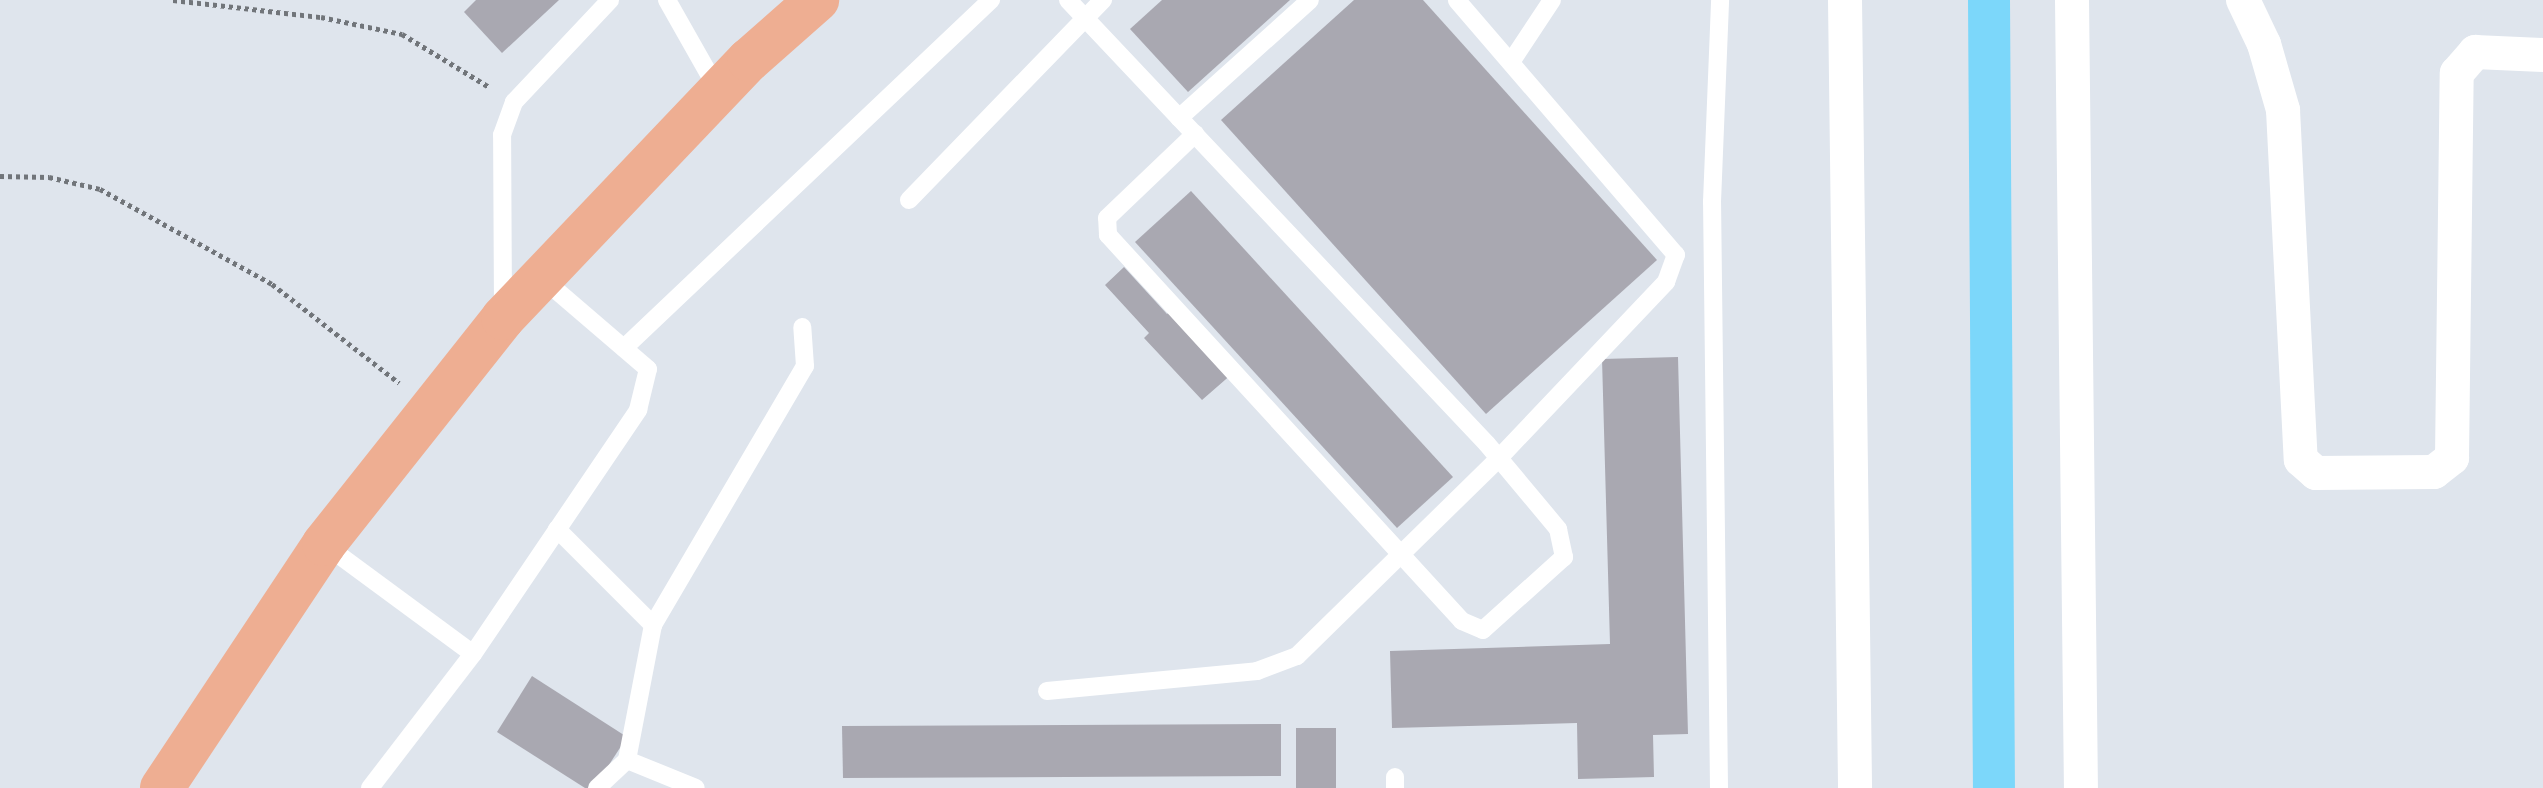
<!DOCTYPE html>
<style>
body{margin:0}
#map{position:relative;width:2543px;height:788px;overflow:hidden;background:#dfe5ed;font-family:"Work Sans",sans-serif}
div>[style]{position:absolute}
.canal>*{height:42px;margin:-21px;padding:0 21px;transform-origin:21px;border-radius:21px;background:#7cd7fa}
.building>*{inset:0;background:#a9a8b1}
.path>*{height:5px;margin-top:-2.5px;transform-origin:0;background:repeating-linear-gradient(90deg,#71757a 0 4px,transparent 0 8px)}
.lane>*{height:18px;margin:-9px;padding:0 9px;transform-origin:9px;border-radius:9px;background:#fff}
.street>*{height:34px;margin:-17px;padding:0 17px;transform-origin:17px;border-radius:17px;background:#fff}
.primary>*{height:44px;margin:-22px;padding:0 22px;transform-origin:22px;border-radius:22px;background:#eeae92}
span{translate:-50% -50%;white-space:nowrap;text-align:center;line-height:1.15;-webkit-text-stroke:8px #dfe5ed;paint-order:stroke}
</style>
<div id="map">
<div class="canal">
<i style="left:1989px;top:0;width:788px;rotate:89.64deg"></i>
</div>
<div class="building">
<i style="clip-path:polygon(476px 0,559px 0,502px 53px,464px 12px)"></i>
<i style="clip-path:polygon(1162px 0,1290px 0,1188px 92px,1130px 29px)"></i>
<i style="clip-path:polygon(1354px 0,1423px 0,1657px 260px,1486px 414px,1221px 120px)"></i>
<i style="clip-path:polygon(1191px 191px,1453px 477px,1397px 528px,1135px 242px)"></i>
<i style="clip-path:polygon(1124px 267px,1167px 314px,1173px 308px,1233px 373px,1202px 400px,1144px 338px,1149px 333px,1105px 285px)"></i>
<i style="clip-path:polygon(1678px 357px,1688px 734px,1653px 735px,1654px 777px,1578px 779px,1577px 723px,1392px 728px,1390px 651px,1610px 644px,1602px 359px)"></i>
<i style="clip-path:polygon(532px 676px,627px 737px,594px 788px,585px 788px,497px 732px)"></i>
<i style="clip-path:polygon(1281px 724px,1281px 776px,843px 778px,842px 726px)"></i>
<i style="clip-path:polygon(1296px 728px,1336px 728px,1336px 788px,1296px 788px)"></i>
</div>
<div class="path">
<i style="left:173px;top:0;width:149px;rotate:6.6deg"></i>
<i style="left:321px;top:17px;width:83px;rotate:11.9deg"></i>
<i style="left:402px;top:34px;width:102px;rotate:31.3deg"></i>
<i style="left:0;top:176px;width:49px;rotate:1.2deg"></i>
<i style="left:49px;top:177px;width:52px;rotate:13.2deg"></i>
<i style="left:100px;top:189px;width:196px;rotate:28.9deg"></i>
<i style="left:272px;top:284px;width:161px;rotate:37.9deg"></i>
</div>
<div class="lane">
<i style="left:667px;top:0;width:106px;rotate:60.5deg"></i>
<i style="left:1068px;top:0;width:610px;rotate:46.66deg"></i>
<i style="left:1487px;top:444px;width:111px;rotate:50.1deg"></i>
<i style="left:1558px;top:529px;width:29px;rotate:78deg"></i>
<i style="left:1564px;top:557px;width:109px;rotate:138deg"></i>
<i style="left:1483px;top:630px;width:23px;rotate:-157deg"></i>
<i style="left:1462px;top:621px;width:524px;rotate:-132.52deg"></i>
<i style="left:1108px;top:235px;width:17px;rotate:-93deg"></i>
<i style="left:1107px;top:218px;width:122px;rotate:-43.7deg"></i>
<i style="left:1511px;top:62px;width:74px;rotate:-56.5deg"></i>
<i style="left:1179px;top:118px;width:176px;rotate:-42deg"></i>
<i style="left:909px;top:200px;width:279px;rotate:-45.9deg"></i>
<i style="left:503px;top:309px;width:174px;rotate:-90.3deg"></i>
<i style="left:502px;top:135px;width:35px;rotate:-70deg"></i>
<i style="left:514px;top:102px;width:140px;rotate:-46.7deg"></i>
<i style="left:624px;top:348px;width:506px;rotate:-43.48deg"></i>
<i style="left:557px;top:529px;width:136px;rotate:45deg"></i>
<i style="left:324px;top:544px;width:185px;rotate:36.4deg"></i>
<i style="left:1047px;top:691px;width:211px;rotate:-5.4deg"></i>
<i style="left:1257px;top:671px;width:43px;rotate:-20.6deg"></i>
<i style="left:1297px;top:656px;width:283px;rotate:-44.4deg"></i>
<i style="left:1499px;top:458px;width:243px;rotate:-46.5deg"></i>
<i style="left:1666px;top:282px;width:29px;rotate:-70deg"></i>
<i style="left:1676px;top:255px;width:336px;rotate:-130.7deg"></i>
<i style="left:627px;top:760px;width:74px;rotate:22.1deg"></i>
<i style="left:370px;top:788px;width:169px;rotate:-52.5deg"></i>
<i style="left:473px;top:654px;width:295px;rotate:-55.9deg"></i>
<i style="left:638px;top:410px;width:42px;rotate:-76.3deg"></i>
<i style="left:648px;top:369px;width:138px;rotate:-139.4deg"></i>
<i style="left:597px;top:788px;width:41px;rotate:-43deg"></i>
<i style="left:627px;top:760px;width:137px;rotate:-79.1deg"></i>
<i style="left:653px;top:625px;width:300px;rotate:-59.6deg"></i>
<i style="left:805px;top:366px;width:39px;rotate:-94deg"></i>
<i style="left:1395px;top:788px;width:11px;rotate:-90deg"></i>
<i style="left:1719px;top:788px;width:586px;rotate:-90.68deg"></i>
<i style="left:1712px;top:202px;width:202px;rotate:-87.7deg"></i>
</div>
<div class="street">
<i style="left:1845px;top:0;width:788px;rotate:89.27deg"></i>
<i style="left:2072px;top:0;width:788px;rotate:89.35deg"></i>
<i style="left:2243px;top:0;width:49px;rotate:64.5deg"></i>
<i style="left:2264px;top:44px;width:69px;rotate:73.9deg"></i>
<i style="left:2283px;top:110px;width:350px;rotate:87.1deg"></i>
<i style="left:2301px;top:460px;width:20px;rotate:41deg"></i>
<i style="left:2316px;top:473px;width:118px;rotate:-0.5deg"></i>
<i style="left:2434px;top:472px;width:23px;rotate:-38deg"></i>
<i style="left:2452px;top:458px;width:385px;rotate:-89.3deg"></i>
<i style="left:2457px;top:73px;width:28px;rotate:-49deg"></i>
<i style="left:2475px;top:52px;width:68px;rotate:2.5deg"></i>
</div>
<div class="primary">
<i style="left:162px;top:788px;width:293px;rotate:-56.4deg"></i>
<i style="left:324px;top:544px;width:288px;rotate:-51.6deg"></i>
<i style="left:503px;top:318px;width:356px;rotate:-46.4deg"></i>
<i style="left:749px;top:60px;width:91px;rotate:-41.4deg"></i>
</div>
</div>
